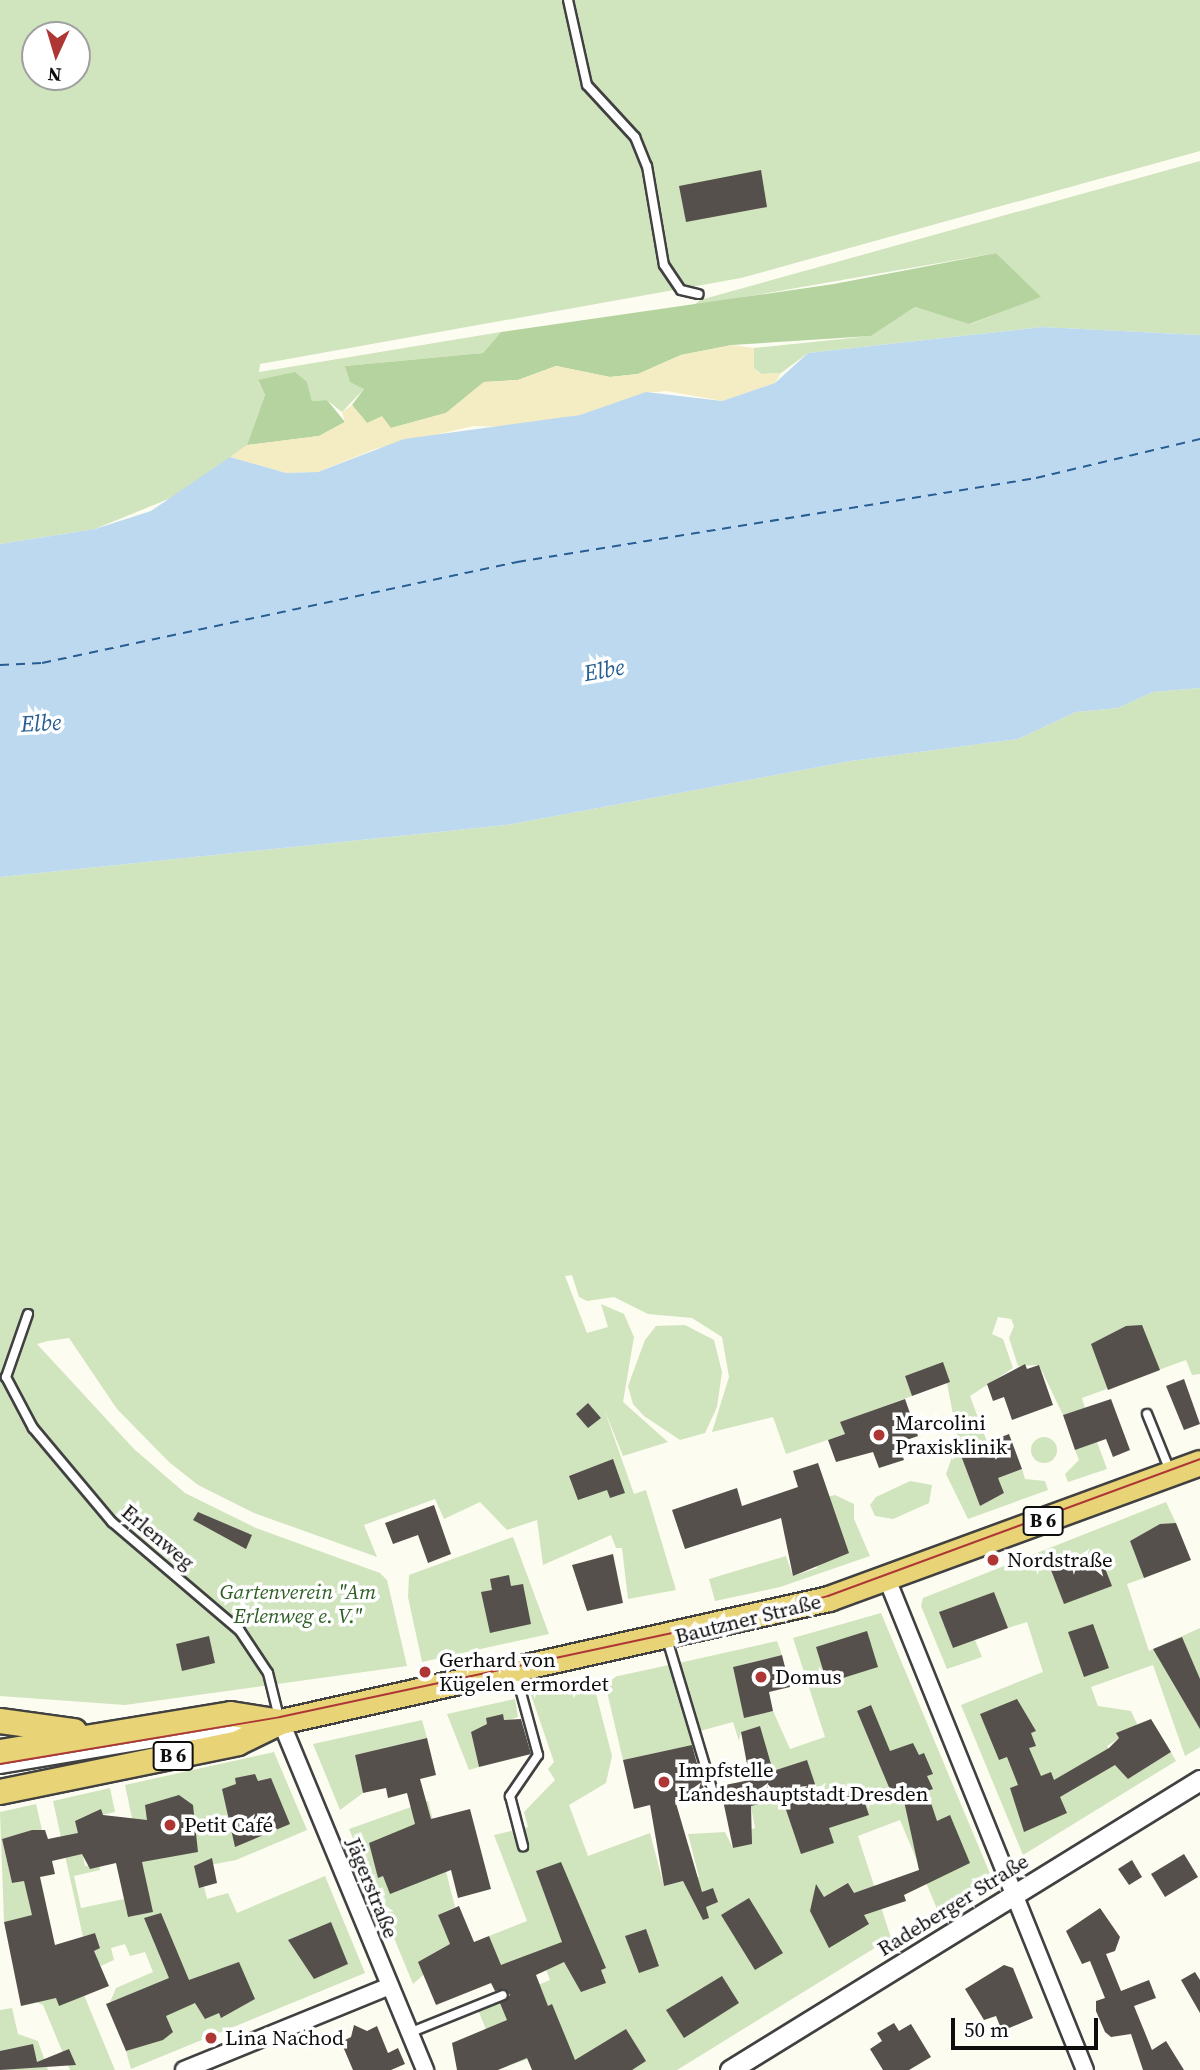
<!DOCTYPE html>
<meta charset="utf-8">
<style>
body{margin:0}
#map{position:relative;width:1200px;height:2070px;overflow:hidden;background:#fdfcf1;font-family:"Source Serif 4",serif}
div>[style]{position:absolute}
.green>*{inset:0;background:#d0e4be}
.round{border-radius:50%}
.forest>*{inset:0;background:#b4d39f}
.sand>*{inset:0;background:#f4ecc3}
.water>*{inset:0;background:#bcd9ef}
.ferry>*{height:2px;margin-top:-1px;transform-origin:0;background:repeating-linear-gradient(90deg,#265d92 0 9px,transparent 0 16px)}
.building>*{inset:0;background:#56504c}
.roads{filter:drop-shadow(2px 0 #414141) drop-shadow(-2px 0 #414141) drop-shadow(0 2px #414141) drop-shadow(0 -2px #414141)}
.service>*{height:8px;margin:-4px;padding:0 4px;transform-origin:4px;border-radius:4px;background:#fff}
.minor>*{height:16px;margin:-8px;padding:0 8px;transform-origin:8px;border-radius:8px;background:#fff}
.tertiary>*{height:19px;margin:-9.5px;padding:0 9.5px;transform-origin:9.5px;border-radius:9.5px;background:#fff}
.primary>*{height:24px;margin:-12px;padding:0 12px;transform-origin:12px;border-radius:12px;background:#e8d376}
.tram>*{height:2px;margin:-1px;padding:0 1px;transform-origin:1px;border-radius:1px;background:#ae3736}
.dots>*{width:19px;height:19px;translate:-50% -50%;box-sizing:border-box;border:4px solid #fff;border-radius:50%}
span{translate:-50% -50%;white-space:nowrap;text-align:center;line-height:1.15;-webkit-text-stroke:7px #fff;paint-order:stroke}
.shield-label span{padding:2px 5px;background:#fff;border:2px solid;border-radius:5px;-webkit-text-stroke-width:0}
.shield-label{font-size:19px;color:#0e0e0e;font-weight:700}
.poi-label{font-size:21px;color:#0e0e0e}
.left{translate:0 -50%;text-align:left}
.street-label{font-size:21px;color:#0e0e0e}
.park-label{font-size:21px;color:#2f5f26;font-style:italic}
.water-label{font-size:23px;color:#265d92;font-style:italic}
.north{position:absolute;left:21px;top:21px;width:70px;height:70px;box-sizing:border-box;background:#fff;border:2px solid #9f9f9f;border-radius:50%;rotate:184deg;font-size:19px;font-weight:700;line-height:28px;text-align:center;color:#0e0e0e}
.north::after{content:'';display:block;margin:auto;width:24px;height:32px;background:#ae3736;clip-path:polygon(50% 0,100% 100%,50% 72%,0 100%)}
.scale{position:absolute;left:951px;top:2018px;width:147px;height:32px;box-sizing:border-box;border:4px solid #0e0e0e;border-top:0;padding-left:9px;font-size:21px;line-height:24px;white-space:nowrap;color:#0e0e0e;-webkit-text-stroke:5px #fff;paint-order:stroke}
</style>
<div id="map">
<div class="green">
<i style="clip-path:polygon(evenodd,0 0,1200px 0,1200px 151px,741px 278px,260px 364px,259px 372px,501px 332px,483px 353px,345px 366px,364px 389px,342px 412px,327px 400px,312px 401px,307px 382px,258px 381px,265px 395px,247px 445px,183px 493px,95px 529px,0 544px,0 0,35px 35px,77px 35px,77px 77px,35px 77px,35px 35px)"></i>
<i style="clip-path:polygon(1200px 161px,1200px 335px,1043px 327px,808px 353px,781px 373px,761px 374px,754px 368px,754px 348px,871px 336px,915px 307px,970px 324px,1040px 297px,996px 253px,693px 306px,700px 300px)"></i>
<i style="clip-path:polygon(evenodd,1200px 688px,1200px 1374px,1192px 1375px,1186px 1360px,1082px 1398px,1085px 1408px,1063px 1415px,1039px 1365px,1018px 1366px,1009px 1338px,1014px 1326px,1011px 1319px,998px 1317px,992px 1334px,1003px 1339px,1013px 1368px,970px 1396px,1000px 1477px,1022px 1469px,1025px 1479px,1045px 1481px,1048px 1490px,968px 1519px,946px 1474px,958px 1440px,943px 1363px,905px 1376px,912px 1396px,841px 1422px,845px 1434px,786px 1454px,773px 1417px,712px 1432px,729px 1377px,722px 1337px,692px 1318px,648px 1314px,614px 1297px,587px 1301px,579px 1297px,572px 1275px,565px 1276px,587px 1333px,608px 1327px,601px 1304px,624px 1314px,634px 1337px,623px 1402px,668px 1442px,623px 1456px,604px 1409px,634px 1494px,646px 1490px,676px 1590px,628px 1599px,622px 1548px,616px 1548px,611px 1535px,543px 1565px,537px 1520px,507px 1530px,480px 1502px,444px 1519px,435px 1499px,364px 1525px,377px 1557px,254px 1513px,198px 1485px,169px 1462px,117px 1409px,69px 1338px,48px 1341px,37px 1344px,134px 1449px,185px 1493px,256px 1528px,380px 1573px,387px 1580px,407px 1666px,125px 1705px,0 1696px,0 877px,506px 825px,851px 761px,1018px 739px,1076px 712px,1118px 708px,1153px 692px,1200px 688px,978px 1447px,991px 1483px,999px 1481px,1004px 1493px,980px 1506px,960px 1453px,978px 1447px)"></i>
<i style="clip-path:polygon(685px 1325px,714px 1340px,722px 1372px,717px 1407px,705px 1433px,680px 1440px,644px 1416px,633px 1404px,628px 1386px,645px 1340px,656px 1326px)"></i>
<i class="round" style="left:1031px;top:1437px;width:26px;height:26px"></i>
<i style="clip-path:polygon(1097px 1442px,1107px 1469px,1068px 1482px,1065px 1474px,1079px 1460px,1075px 1450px)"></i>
<i style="clip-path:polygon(910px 1481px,932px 1485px,929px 1503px,893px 1519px,875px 1516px,870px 1505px,876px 1497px)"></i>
<i style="clip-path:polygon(835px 1495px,854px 1504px,854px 1519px,870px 1556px,780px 1587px,715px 1601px,709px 1579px,786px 1556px,793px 1576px,817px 1568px,796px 1503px)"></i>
<i style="clip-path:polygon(1166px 1502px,1176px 1523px,1159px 1525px,1130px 1541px,1144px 1578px,1127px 1584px,1149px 1651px,1200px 1628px,1200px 1747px,1185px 1756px,1153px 1665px,1091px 1687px,1098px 1706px,1131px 1711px,1138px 1726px,1107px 1746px,1128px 1779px,1171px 1752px,1176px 1761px,1023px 1855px,961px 1705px,1043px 1672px,1027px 1622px,1008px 1628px,994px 1592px,940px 1612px,953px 1648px,975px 1640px,982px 1657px,947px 1669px,921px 1606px,923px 1598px)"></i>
<i style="clip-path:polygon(513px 1537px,549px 1634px,422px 1662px,408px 1597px,409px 1575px)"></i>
<i style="clip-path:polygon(881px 1613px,991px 1876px,937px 1909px,900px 1820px,858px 1836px,891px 1938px,677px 2070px,579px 2070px,531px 2058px,502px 2068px,478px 2010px,550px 1980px,539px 1951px,489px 1976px,495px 1951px,489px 1936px,527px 1921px,494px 1835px,528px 1827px,524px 1812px,555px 1780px,548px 1769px,554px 1762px,531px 1695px,593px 1682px,612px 1756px,606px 1783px,569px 1805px,588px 1856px,650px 1833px,664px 1886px,699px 1877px,688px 1834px,725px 1832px,733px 1848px,752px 1844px,749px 1830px,755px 1828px,748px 1791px,741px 1792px,739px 1782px,750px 1779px,745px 1763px,768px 1756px,760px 1726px,741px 1732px,739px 1741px,733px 1722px,700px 1731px,679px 1663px,777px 1641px,782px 1655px,733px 1667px,744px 1717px,773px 1711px,790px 1749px,825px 1737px,793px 1638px)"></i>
<i style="clip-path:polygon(669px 1665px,693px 1745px,623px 1760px,604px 1679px)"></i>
<i style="clip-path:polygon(515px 1699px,518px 1717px,471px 1732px,479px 1767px,469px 1770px,447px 1714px)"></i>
<i style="clip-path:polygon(422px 1720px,427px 1738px,355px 1755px,363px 1793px,340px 1810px,313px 1744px)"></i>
<i style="clip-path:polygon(274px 1752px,307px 1830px,236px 1860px,199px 1867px,207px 1899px,228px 1893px,237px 1913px,325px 1876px,365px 1973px,131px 2069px,126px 2051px,173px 2031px,166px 2016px,108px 2007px,116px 1988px,153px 1972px,145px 1952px,130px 1956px,125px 1944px,111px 1948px,114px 1960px,101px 1966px,91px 1952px,100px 1947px,95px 1933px,83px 1937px,53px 1801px,110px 1788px,115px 1812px,76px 1821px,85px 1866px,99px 1864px,100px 1870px,74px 1876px,81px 1908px,124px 1899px,128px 1917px,152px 1912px,125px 1785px)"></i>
<i style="clip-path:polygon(428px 1801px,455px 1907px,438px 1915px,445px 1932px,457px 1927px,463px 1940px,413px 1984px,349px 1829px)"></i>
<i style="clip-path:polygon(36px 1804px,42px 1830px,2px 1839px,12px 1883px,38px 1878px,32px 1915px,4px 1922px,0 1812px)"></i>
<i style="clip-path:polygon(67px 1954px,115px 2070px,70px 2070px,43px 2005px,36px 2002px)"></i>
<i style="clip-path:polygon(12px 2008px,18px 2034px,38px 2041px,48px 2070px,0 2070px,0 2010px)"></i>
</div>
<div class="forest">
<i style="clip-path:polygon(996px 253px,1041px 297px,969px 324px,915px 307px,871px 336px,732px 345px,681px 355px,638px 374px,610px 377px,556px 366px,518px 380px,484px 382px,446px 413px,391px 428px,367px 423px,352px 405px,364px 389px,350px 382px,345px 366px,483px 353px,501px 332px,834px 284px)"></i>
<i style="clip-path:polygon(295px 372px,307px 382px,312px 401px,327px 400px,345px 422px,319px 436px,247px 445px,265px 395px,258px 380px)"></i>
</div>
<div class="sand">
<i style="clip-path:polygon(732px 345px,754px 348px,754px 368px,760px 374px,781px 373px,775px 383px,722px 401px,667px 391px,645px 393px,580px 415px,507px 427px,473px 426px,375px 449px,318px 472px,286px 473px,230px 457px,247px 445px,319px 436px,345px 422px,342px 412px,352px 405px,367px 423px,382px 416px,391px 428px,446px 413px,484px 382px,518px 380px,556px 366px,610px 377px,638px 374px,681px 355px)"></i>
</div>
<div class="water">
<i style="clip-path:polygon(1043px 327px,1200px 335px,1200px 688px,1153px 692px,1118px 708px,1076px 712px,1018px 739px,851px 761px,506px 825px,0 877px,0 544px,95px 529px,151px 511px,230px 457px,286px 473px,318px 472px,404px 439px,580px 415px,646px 392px,722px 401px,775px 383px,808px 353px)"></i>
</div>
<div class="ferry">
<i style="left:0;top:665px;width:42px;rotate:-2.7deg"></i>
<i style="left:42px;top:663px;width:486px;rotate:-12deg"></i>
<i style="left:517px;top:562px;width:526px;rotate:-9.19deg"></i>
<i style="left:1036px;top:478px;width:169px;rotate:-13.4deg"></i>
</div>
<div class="building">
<i style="clip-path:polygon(761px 170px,767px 207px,686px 222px,679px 186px)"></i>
<i style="clip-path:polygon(1142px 1325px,1160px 1370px,1108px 1390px,1091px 1344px,1126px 1326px)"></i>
<i style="clip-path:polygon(943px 1362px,950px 1382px,912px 1396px,905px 1376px)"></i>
<i style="clip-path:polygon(1025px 1364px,1027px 1369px,1039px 1365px,1053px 1405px,1012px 1420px,1004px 1397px,993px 1401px,987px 1384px)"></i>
<i style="clip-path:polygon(1184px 1379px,1200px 1424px,1184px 1430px,1166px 1386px)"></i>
<i style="clip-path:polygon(905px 1399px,918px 1436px,898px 1443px,904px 1460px,879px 1468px,873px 1452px,836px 1462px,828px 1440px,845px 1434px,840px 1422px)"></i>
<i style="clip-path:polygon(1111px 1399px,1130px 1450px,1113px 1457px,1106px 1439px,1075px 1450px,1063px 1415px)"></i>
<i style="clip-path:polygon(588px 1403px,601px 1418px,588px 1428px,576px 1414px)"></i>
<i style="clip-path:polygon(1009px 1434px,1022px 1469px,998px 1478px,1004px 1493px,980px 1506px,960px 1453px)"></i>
<i style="clip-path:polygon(613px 1459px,625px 1493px,610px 1498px,607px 1490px,578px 1500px,569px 1476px)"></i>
<i style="clip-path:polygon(818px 1463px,849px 1553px,793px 1576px,781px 1518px,685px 1549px,672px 1510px,737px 1488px,742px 1506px,798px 1487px,793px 1471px)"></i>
<i style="clip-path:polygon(434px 1505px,451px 1554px,428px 1563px,418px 1535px,393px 1544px,385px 1523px)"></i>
<i style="clip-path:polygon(198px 1512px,252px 1535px,246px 1549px,193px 1520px)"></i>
<i style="clip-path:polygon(1176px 1523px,1191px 1560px,1144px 1578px,1130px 1541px,1160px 1524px)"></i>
<i style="clip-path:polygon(1099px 1553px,1112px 1586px,1064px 1604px,1051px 1570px)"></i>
<i style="clip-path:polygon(613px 1554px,623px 1603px,587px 1611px,572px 1565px)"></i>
<i style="clip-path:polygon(509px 1575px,511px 1586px,523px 1584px,531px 1624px,490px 1633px,481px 1592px,492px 1590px,490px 1579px)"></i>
<i style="clip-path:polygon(994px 1592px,1008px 1628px,953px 1648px,939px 1612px)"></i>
<i style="clip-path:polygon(1093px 1624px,1109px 1668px,1084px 1677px,1068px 1632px)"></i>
<i style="clip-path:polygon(867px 1631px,878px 1667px,827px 1683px,816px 1647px)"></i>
<i style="clip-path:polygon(209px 1636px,215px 1663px,182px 1671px,176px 1644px)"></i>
<i style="clip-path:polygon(1182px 1637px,1200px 1679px,1200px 1729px,1153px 1649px)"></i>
<i style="clip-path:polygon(782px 1655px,790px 1687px,769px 1692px,773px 1711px,744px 1718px,733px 1667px)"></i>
<i style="clip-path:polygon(1017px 1699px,1036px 1731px,1031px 1733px,1036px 1746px,1029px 1748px,1041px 1776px,1051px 1772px,1054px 1780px,1109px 1748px,1119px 1738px,1116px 1733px,1151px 1719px,1171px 1752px,1128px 1779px,1115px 1765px,1060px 1797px,1067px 1813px,1024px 1832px,1010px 1788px,1018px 1785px,1007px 1757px,999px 1760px,980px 1714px)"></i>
<i style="clip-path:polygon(871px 1705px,890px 1751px,913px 1743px,919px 1755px,924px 1753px,933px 1774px,927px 1776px,933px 1789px,927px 1791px,937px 1821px,950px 1815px,970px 1863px,904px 1895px,906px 1901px,864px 1915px,869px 1924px,829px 1948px,810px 1911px,816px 1884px,824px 1897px,848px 1883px,854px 1893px,919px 1870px,904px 1801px,896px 1804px,857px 1711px)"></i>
<i style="clip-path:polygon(503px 1714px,504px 1720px,521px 1719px,531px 1754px,479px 1767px,471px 1732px,487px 1724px,486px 1718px)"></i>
<i style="clip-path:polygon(760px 1726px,773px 1771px,807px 1760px,822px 1805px,861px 1792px,869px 1815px,829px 1828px,834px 1843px,801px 1854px,782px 1798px,751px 1806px,752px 1844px,733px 1848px,720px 1786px,750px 1780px,741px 1732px)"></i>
<i style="clip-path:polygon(427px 1738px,436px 1775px,420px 1779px,431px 1819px,470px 1809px,491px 1889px,458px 1898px,451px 1870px,390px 1894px,383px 1876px,378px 1878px,369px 1843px,415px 1824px,407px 1793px,388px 1798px,386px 1788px,363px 1793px,355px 1755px)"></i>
<i style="clip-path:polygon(692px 1745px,705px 1793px,675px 1800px,702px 1892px,713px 1888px,718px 1902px,706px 1907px,709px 1918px,703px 1920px,683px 1881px,664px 1886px,650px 1805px,634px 1809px,623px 1760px)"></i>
<i style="clip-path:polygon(255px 1774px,258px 1781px,271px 1778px,290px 1824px,235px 1847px,222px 1789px,236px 1784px,235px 1778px)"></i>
<i style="clip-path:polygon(179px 1795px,193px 1805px,198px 1852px,142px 1862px,153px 1912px,128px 1917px,116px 1863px,90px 1869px,82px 1854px,52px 1861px,55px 1874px,40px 1877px,55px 1945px,95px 1933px,100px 1948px,94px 1951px,109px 1986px,59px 2006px,56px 1998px,21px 2006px,4px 1922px,32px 1915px,24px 1881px,12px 1883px,2px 1839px,32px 1830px,45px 1830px,48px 1839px,78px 1833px,75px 1821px,101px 1809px,103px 1815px,147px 1820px,145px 1805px)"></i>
<i style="clip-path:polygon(1184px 1854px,1198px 1877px,1165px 1897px,1151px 1874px)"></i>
<i style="clip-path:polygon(212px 1858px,217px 1883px,199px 1888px,194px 1866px)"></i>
<i style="clip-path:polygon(1132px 1860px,1142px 1877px,1129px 1885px,1118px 1869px)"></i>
<i style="clip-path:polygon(561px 1862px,606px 1968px,601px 1970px,606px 1983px,581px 1992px,564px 1962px,536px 1975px,548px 2006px,552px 2004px,575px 2060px,626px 2029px,646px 2061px,632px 2070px,532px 2070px,527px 2058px,498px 2070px,457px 2070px,452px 2043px,507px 2020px,500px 2003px,510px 1995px,505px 1989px,495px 1991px,491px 1983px,436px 2005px,418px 1962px,450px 1944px,438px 1915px,459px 1906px,474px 1942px,489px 1936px,501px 1965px,562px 1942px,536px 1871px)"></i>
<i style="clip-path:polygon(749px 1898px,783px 1953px,755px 1970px,721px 1915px)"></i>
<i style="clip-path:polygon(1100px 1908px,1120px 1937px,1115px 1951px,1106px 1954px,1121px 1991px,1149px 1980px,1156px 1998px,1134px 2006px,1152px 2050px,1166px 2041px,1184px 2070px,1143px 2070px,1131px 2034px,1111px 2037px,1105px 2032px,1096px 2011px,1096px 2001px,1105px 1998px,1090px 1961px,1082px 1964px,1066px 1931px)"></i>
<i style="clip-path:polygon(161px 1913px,189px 1980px,239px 1962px,255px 1999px,221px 2018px,219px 2013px,205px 2019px,195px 2003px,166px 2016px,173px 2032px,163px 2040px,126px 2051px,106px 2004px,169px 1978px,144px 1918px)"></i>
<i style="clip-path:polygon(331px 1922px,348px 1964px,314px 1979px,288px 1940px)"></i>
<i style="clip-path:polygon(646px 1929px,659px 1966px,639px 1973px,625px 1936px)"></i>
<i style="clip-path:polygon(1004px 1965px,1013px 1968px,1033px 2018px,1002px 2031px,996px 2016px,984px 2020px,965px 1989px)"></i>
<i style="clip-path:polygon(1195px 1972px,1200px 1980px,1200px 2013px,1181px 1980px)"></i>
<i style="clip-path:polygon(722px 1976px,739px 2003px,684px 2038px,666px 2010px)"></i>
<i style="clip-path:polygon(894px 2023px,899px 2031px,911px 2024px,931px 2057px,909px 2070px,883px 2070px,870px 2049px,882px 2041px,877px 2033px)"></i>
<i style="clip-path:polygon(354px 2025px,367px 2031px,377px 2026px,388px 2053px,398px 2048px,405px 2064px,391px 2070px,353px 2070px,341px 2042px,351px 2037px)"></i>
<i style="clip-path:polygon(33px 2044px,37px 2062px,69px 2049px,76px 2065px,0 2070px,0 2051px)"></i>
</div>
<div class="roads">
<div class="service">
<i style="left:568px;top:0;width:87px;rotate:77.4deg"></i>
<i style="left:587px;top:85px;width:71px;rotate:47.3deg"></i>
<i style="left:635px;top:137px;width:31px;rotate:68deg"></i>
<i style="left:647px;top:166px;width:100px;rotate:80.3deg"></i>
<i style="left:664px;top:265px;width:30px;rotate:56deg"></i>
<i style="left:681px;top:290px;width:18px;rotate:13deg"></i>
<i style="left:28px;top:1314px;width:67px;rotate:109.2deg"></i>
<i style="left:6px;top:1377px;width:58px;rotate:62.1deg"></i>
<i style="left:33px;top:1428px;width:123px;rotate:50deg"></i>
<i style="left:112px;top:1522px;width:168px;rotate:40.4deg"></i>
<i style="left:240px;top:1631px;width:50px;rotate:56.3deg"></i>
<i style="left:268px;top:1673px;width:45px;rotate:76deg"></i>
<i style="left:1147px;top:1414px;width:61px;rotate:68deg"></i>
<i style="left:667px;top:1639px;width:157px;rotate:73.3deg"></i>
<i style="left:516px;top:1674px;width:84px;rotate:74.8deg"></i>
<i style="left:538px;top:1755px;width:50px;rotate:124.3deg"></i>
<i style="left:510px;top:1796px;width:52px;rotate:75.4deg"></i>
<i style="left:0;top:1769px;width:249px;rotate:-9.5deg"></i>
<i style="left:409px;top:2033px;width:101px;rotate:-22deg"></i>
</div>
<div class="minor">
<i style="left:887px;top:1579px;width:529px;rotate:68.04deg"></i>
<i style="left:281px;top:1722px;width:377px;rotate:67.5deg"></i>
<i style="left:184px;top:2070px;width:222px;rotate:-22.2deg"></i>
</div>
<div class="tertiary">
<i style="left:730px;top:2070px;width:552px;rotate:-31.68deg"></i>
</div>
<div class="primary">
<i style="left:0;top:1721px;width:75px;rotate:7.7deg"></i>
<i style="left:0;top:1752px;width:234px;rotate:-9.3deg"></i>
<i style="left:231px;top:1714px;width:51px;rotate:9.1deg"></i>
<i style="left:0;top:1792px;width:243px;rotate:-11.6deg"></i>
<i style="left:238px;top:1743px;width:48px;rotate:-26deg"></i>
<i style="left:281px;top:1722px;width:562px;rotate:-12.65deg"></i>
<i style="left:829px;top:1599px;width:395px;rotate:-20.1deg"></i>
</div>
</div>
<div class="tram">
<i style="left:0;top:1764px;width:284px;rotate:-9.5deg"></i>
<i style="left:280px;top:1717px;width:487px;rotate:-12.1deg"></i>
<i style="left:756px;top:1615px;width:74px;rotate:-14.8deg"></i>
<i style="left:828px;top:1596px;width:396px;rotate:-20.2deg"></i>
</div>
<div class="dots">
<i style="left:879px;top:1435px;background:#ae3736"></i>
<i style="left:993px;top:1560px;background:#ae3736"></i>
<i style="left:425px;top:1672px;background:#ae3736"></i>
<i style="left:761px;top:1677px;background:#ae3736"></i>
<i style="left:664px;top:1782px;background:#ae3736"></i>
<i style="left:170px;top:1825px;background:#ae3736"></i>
<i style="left:211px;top:2038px;background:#ae3736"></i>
</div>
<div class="shield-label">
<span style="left:1043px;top:1521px">B 6</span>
<span style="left:173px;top:1756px">B 6</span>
</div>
<div class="poi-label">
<span class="left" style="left:895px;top:1435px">Marcolini<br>Praxisklinik</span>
<span class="left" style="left:1007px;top:1560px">Nordstraße</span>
<span class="left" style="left:439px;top:1672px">Gerhard von<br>Kügelen ermordet</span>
<span class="left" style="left:775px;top:1677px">Domus</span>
<span class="left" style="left:678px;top:1782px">Impfstelle<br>Landeshauptstadt Dresden</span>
<span class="left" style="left:184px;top:1825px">Petit Café</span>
<span class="left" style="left:225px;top:2038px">Lina Nachod</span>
</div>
<div class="street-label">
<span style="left:158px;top:1537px;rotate:40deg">Erlenweg</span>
<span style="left:748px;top:1619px;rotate:-14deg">Bautzner Straße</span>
<span style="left:372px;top:1888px;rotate:68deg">Jägerstraße</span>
<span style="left:953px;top:1905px;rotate:-32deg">Radeberger Straße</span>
</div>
<div class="park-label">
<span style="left:298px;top:1604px">Gartenverein "Am<br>Erlenweg e. V."</span>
</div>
<div class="water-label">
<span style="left:604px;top:670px;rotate:-10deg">Elbe</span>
<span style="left:41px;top:723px;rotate:-3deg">Elbe</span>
</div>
<div class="north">N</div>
<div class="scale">50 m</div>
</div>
